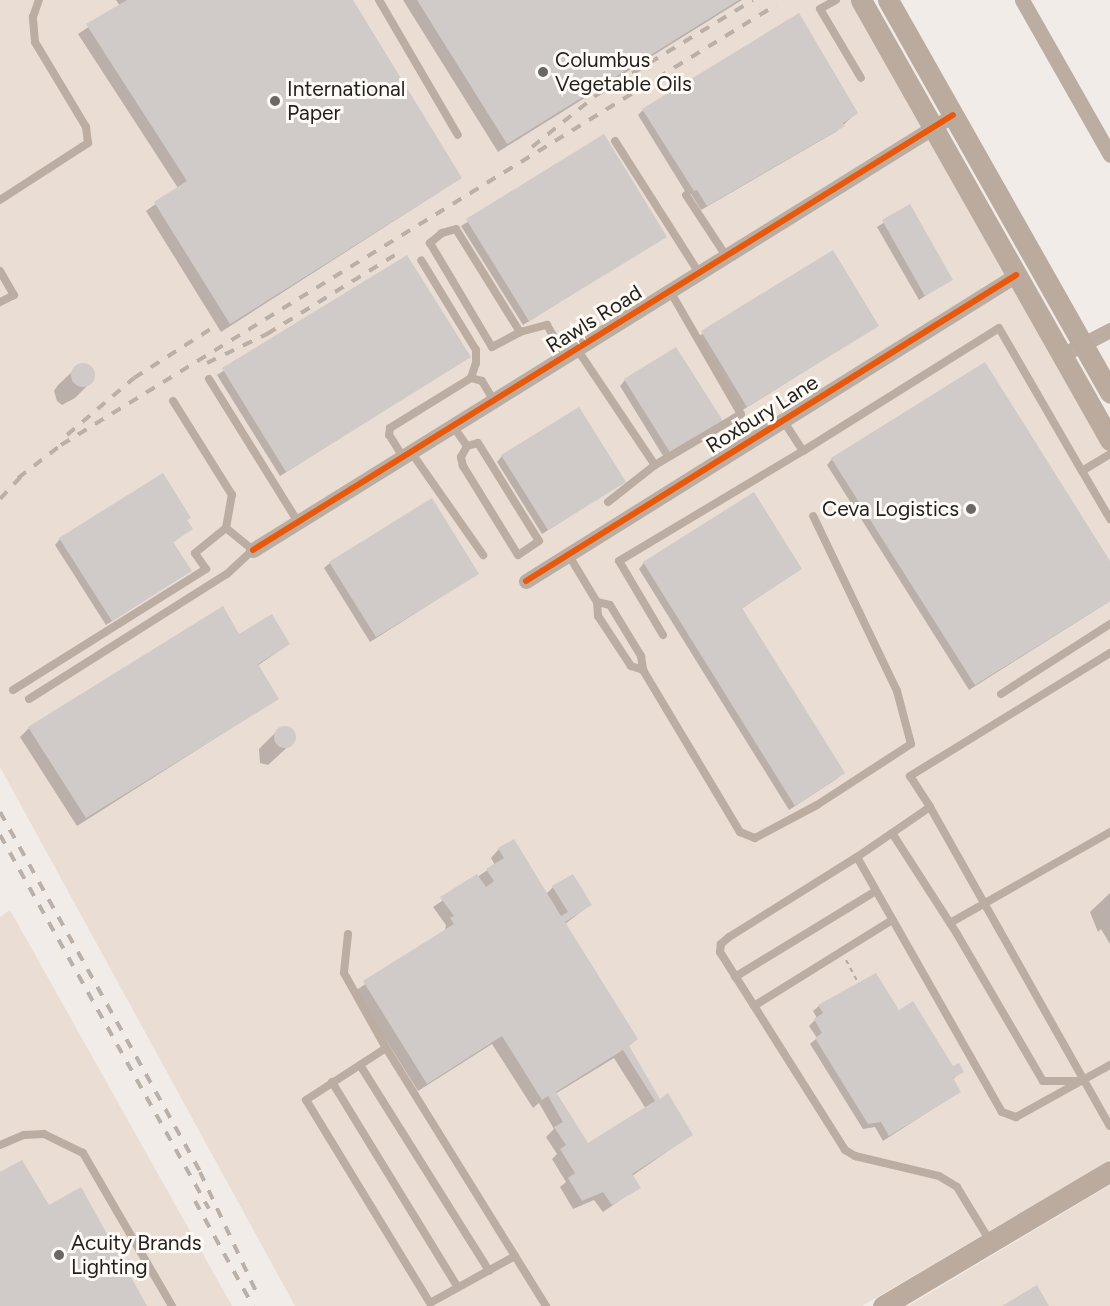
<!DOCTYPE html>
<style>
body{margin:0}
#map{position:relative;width:1110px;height:1306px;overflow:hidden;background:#f2ece8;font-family:Figtree,sans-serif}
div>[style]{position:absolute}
.built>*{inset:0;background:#e9ddd4}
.shadow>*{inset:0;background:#0003}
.building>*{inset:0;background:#d0cbc8}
.round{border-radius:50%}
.path>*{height:2px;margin-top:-1px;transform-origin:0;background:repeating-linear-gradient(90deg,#b5aaa1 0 4.5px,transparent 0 9px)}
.lane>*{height:8px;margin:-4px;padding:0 4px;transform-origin:4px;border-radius:4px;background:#bcada2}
.street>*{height:15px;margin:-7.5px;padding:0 7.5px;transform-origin:7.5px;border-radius:7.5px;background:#bcada2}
.secondary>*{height:21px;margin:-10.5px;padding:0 10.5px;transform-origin:10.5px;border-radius:10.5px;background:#bbab9e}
.rail>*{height:4px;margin-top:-2px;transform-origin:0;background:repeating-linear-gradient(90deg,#bab0a8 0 10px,transparent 0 20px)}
.cycleway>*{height:6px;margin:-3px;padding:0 3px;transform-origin:3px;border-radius:3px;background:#e8590c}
.dots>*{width:16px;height:16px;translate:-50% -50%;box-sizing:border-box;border:3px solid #fefaf6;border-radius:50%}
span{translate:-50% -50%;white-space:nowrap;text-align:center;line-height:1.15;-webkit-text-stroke:6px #fefaf6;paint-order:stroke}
.poi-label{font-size:21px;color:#231f1c}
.left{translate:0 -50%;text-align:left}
.right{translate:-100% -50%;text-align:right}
.street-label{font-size:21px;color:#231f1c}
</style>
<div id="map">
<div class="built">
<i style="clip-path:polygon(0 0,854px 0,1110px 453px,1110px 1160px,862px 1306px,295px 1306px,0 767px)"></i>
<i style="clip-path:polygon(10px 910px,232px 1306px,0 1306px,0 917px)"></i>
<i style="clip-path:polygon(1110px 1185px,1110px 1306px,908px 1306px)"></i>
</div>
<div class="shadow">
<i style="clip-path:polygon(116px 0,352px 0,461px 178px,221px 332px,146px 211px,178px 188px,78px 34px,120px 6px)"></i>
<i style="clip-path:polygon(403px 0,742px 0,498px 152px)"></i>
<i style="clip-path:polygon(643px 110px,856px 113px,837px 131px,701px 210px,691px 194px,688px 196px,638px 115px)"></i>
<i style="clip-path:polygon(603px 136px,665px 236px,523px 325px,461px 226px)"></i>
<i style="clip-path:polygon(910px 206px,951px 279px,919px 300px,877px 227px)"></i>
<i style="clip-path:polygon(832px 252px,877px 326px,741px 411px,696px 338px)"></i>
<i style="clip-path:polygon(407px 257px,469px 357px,280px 476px,217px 375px)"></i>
<i style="clip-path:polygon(87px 366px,94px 373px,93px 380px,75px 398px,62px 405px,57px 401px,54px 391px,58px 385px,77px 367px)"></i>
<i style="clip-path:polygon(625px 380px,721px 421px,665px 459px,620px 386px)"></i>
<i style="clip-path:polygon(502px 456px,624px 482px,542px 534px,497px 462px)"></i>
<i style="clip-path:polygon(832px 459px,1110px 564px,1110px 601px,969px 690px,827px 465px)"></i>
<i style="clip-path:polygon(186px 521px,191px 529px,172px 543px,190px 571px,106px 625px,55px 545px,60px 539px)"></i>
<i style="clip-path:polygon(330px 563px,477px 574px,370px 642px,324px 568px)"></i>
<i style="clip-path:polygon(644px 563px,800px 569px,741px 609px,838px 778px,789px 810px,639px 569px)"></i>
<i style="clip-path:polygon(239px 636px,289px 644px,257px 666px,277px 699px,77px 826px,20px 737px,29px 728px)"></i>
<i style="clip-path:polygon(286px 728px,292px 731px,292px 743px,268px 765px,260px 763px,259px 749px,277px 731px)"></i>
<i style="clip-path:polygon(evenodd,499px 849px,546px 894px,553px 887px,590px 905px,565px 924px,636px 1039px,628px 1047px,659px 1101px,691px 1135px,632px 1176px,639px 1187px,603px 1212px,594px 1200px,573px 1209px,560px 1187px,566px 1182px,552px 1159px,557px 1154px,546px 1137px,554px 1129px,539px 1103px,533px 1108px,492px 1044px,418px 1091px,355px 991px,445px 931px,446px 925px,433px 907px,495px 865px,491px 858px,499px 849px,614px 1058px,646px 1109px,587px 1145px,555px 1094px,614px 1058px)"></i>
<i style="clip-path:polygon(1110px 893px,1110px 944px,1101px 929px,1098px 932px,1090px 912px)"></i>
<i style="clip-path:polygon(819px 1006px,898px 1012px,953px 1068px,962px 1071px,952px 1080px,959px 1092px,883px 1141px,875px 1127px,863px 1129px,810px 1044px,817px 1038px,809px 1026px,817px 1018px,813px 1011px)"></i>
</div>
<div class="building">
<i style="clip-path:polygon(127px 0,353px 0,462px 178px,230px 324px,154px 202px,187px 181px,86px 24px)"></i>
<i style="clip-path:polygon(417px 0,739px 0,507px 144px)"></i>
<i style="clip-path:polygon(799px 13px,858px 113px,843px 123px,845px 126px,707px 206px,697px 190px,694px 191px,642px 109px)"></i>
<i style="clip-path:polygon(604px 134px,667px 237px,529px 321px,466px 219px)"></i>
<i style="clip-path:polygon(910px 204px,953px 280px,925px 296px,882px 220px)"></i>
<i style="clip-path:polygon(833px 250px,879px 326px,747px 407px,701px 331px)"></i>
<i style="clip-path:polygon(407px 255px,471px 357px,286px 472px,222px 368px)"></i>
<i style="clip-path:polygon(676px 347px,723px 421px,671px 454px,624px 379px)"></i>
<i style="clip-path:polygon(985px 362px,1110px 561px,1110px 601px,975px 685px,831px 458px)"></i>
<i class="round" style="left:71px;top:363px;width:24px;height:24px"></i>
<i style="clip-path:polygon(579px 407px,626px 482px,548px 530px,501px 455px)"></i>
<i style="clip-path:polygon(163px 473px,191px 518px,187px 520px,193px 529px,173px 542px,192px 571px,112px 621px,59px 538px)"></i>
<i style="clip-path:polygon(754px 492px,802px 569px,742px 608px,845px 773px,795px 806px,643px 562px)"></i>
<i style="clip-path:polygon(432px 498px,479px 574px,376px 637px,329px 562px)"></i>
<i style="clip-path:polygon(223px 606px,239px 634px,272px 614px,290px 644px,258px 664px,279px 699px,86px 818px,28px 727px)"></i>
<i class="round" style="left:274px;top:726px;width:22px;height:22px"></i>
<i style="clip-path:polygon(evenodd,514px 839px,561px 916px,568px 912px,552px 886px,573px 874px,592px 905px,565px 922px,638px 1039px,629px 1046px,660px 1099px,668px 1093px,693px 1135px,632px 1174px,641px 1188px,612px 1205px,603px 1192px,582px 1201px,568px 1178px,575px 1173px,560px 1149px,566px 1145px,554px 1127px,563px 1122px,548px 1096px,542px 1100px,502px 1036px,427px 1084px,363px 981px,454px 924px,450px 918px,454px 916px,440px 897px,477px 874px,486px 887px,494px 881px,486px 869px,504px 858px,498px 848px,514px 839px,623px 1050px,655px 1101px,588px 1143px,556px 1092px,623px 1050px)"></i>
<i style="clip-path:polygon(876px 973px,899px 1010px,913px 1001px,953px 1066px,959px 1063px,964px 1072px,953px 1078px,961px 1092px,889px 1136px,881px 1122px,868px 1124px,815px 1038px,822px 1033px,814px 1019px,823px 1013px,818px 1005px)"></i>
<i style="clip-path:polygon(22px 1160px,49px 1205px,81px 1187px,147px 1306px,0 1306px,0 1172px)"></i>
<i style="clip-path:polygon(1037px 1285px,1049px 1306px,1002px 1306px)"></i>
</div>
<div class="path">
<i style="left:846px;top:960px;width:27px;rotate:62deg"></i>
</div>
<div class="lane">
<i style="left:379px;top:0;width:156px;rotate:59.7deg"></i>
<i style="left:836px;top:0;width:18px;rotate:151deg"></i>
<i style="left:820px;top:9px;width:80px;rotate:59.3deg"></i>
<i style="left:615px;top:141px;width:156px;rotate:57.5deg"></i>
<i style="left:686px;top:195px;width:73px;rotate:56.7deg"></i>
<i style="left:0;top:200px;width:105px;rotate:-32.9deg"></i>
<i style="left:88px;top:143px;width:16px;rotate:-97deg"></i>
<i style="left:86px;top:127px;width:99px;rotate:-121deg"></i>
<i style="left:35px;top:42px;width:25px;rotate:-95deg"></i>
<i style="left:33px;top:17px;width:18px;rotate:-71deg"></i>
<i style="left:0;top:271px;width:28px;rotate:60deg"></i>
<i style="left:14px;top:295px;width:16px;rotate:153deg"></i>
<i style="left:520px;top:332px;width:121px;rotate:-121.9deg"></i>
<i style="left:456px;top:229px;width:15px;rotate:164deg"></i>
<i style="left:442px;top:233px;width:16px;rotate:140deg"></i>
<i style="left:430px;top:243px;width:121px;rotate:59.2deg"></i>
<i style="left:492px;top:347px;width:32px;rotate:-28deg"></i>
<i style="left:520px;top:332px;width:28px;rotate:-15deg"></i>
<i style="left:547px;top:325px;width:36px;rotate:60deg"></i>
<i style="left:577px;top:349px;width:140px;rotate:56.1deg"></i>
<i style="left:655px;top:465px;width:91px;rotate:-30.5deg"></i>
<i style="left:733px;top:419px;width:9px;rotate:-32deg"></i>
<i style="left:741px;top:414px;width:142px;rotate:-120deg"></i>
<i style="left:471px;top:378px;width:11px;rotate:15deg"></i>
<i style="left:482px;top:381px;width:23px;rotate:59deg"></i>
<i style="left:209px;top:379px;width:168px;rotate:58.1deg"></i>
<i style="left:453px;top:426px;width:24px;rotate:55deg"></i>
<i style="left:478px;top:443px;width:115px;rotate:58.1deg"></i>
<i style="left:539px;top:541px;width:25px;rotate:146deg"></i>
<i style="left:518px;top:555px;width:105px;rotate:-121.7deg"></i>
<i style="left:463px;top:466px;width:9px;rotate:-103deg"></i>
<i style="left:461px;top:457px;width:13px;rotate:-61deg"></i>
<i style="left:467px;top:446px;width:11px;rotate:-15deg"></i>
<i style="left:803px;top:451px;width:231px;rotate:-32.1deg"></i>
<i style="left:999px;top:328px;width:165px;rotate:59.9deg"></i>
<i style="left:1082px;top:471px;width:33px;rotate:-31deg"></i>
<i style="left:411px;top:452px;width:126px;rotate:55deg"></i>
<i style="left:403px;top:457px;width:26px;rotate:-122deg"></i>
<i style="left:389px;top:435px;width:7px;rotate:-82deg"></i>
<i style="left:390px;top:428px;width:95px;rotate:-31.7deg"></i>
<i style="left:471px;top:378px;width:16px;rotate:-72deg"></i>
<i style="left:476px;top:363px;width:13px;rotate:-90deg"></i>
<i style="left:476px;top:350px;width:105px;rotate:-121.4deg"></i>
<i style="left:1082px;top:471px;width:56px;rotate:59.7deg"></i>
<i style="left:608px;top:502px;width:60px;rotate:-38.2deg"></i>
<i style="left:568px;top:554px;width:56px;rotate:58.9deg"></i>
<i style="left:597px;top:602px;width:14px;rotate:86deg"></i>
<i style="left:598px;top:616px;width:60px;rotate:56.6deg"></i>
<i style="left:631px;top:666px;width:13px;rotate:18deg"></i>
<i style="left:597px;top:602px;width:13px;rotate:13deg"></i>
<i style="left:610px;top:605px;width:60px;rotate:58.7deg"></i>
<i style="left:641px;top:656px;width:14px;rotate:82deg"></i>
<i style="left:643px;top:670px;width:189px;rotate:59.1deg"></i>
<i style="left:740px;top:832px;width:16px;rotate:22deg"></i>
<i style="left:755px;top:838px;width:70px;rotate:-28deg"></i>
<i style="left:817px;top:805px;width:112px;rotate:-33deg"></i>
<i style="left:911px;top:744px;width:55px;rotate:-104.8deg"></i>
<i style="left:897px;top:691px;width:194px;rotate:-115.6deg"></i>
<i style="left:663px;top:635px;width:86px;rotate:-120.7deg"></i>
<i style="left:619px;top:561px;width:214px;rotate:-30.9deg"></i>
<i style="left:803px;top:451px;width:37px;rotate:-123deg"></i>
<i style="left:1110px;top:653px;width:235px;rotate:148.4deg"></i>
<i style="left:910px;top:776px;width:37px;rotate:57deg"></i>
<i style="left:930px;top:807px;width:88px;rotate:145.6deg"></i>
<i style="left:857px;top:857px;width:293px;rotate:60.4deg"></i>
<i style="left:1002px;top:1112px;width:15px;rotate:20deg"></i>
<i style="left:1016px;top:1117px;width:107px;rotate:-29deg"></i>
<i style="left:13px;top:690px;width:228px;rotate:-32.1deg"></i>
<i style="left:206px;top:569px;width:19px;rotate:-125deg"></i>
<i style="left:195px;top:553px;width:40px;rotate:-39deg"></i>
<i style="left:1001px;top:694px;width:130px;rotate:-32.7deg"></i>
<i style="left:29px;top:699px;width:234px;rotate:-32.3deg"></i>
<i style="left:227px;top:574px;width:35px;rotate:-43deg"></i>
<i style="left:253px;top:550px;width:35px;rotate:-141deg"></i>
<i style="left:226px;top:528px;width:34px;rotate:-80deg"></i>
<i style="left:232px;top:495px;width:111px;rotate:-122.1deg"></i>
<i style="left:930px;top:807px;width:366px;rotate:60.6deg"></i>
<i style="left:892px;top:833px;width:120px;rotate:57.2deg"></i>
<i style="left:957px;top:934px;width:170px;rotate:59.7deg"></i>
<i style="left:1043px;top:1081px;width:38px"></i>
<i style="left:857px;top:857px;width:151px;rotate:148deg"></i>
<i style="left:729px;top:937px;width:11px;rotate:139deg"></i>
<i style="left:721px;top:944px;width:8px;rotate:97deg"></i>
<i style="left:720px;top:952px;width:234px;rotate:57.7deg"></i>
<i style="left:845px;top:1150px;width:12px;rotate:31deg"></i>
<i style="left:855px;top:1156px;width:86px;rotate:13.4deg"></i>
<i style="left:939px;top:1176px;width:21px;rotate:31deg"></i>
<i style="left:957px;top:1187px;width:63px;rotate:58.6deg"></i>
<i style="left:950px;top:923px;width:184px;rotate:-29.6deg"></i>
<i style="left:348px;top:934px;width:39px;rotate:96deg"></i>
<i style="left:344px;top:973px;width:86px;rotate:60.8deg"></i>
<i style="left:735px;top:977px;width:165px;rotate:-31.4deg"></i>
<i style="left:754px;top:1006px;width:163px;rotate:-31.9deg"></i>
<i style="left:360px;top:1065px;width:243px;rotate:57.9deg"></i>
<i style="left:332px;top:1082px;width:241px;rotate:58.5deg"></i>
<i style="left:0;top:1145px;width:26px;rotate:-23deg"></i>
<i style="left:24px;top:1135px;width:20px;rotate:-3deg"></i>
<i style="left:44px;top:1134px;width:43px;rotate:26deg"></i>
<i style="left:83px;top:1153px;width:177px;rotate:59.8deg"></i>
<i style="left:515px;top:1256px;width:97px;rotate:151.1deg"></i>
<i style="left:430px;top:1303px;width:238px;rotate:-121.4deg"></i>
<i style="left:306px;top:1100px;width:95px;rotate:-33deg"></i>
<i style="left:386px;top:1048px;width:245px;rotate:58.2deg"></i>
<i style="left:515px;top:1256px;width:59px;rotate:58.2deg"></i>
</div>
<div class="street">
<i style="left:1022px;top:0;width:178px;rotate:60.4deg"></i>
<i style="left:1062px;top:355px;width:54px;rotate:-27.5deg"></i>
<i style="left:253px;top:550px;width:824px;rotate:-31.86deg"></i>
<i style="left:526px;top:581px;width:578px;rotate:-31.98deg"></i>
</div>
<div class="secondary">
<i style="left:861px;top:0;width:506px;rotate:60.49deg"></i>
<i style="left:888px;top:0;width:451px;rotate:60.5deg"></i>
<i style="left:883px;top:1306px;width:264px;rotate:-30.7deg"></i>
</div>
<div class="rail">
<i style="left:532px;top:147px;width:85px;rotate:-38.8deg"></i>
<i style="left:598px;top:94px;width:181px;rotate:-31.2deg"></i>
<i style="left:207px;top:363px;width:67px;rotate:-25.8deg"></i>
<i style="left:267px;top:334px;width:156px;rotate:-31.7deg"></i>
<i style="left:67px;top:435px;width:88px;rotate:-40.4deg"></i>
<i style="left:134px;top:378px;width:106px;rotate:-32.6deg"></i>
<i style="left:18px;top:478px;width:54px;rotate:-37.5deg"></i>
<i style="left:61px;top:445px;width:840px;rotate:-31.61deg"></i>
<i style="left:0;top:499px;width:35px;rotate:-47deg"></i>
<i style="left:0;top:812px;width:412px;rotate:60.9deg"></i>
<i style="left:200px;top:1172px;width:139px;rotate:64.9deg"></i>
<i style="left:0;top:835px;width:428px;rotate:60.8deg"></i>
<i style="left:195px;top:1201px;width:120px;rotate:61.1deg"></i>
</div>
<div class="cycleway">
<i style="left:253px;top:550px;width:824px;rotate:-31.86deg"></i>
<i style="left:526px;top:581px;width:578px;rotate:-31.98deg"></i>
</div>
<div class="dots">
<i style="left:543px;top:72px;background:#6b6763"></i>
<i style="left:275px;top:101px;background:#6b6763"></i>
<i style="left:971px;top:509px;background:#6b6763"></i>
<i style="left:59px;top:1255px;background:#6b6763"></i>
</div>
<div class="poi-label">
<span class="left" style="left:555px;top:72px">Columbus<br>Vegetable Oils</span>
<span class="left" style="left:287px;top:101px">International<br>Paper</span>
<span class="right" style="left:959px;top:509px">Ceva Logistics</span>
<span class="left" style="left:71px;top:1255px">Acuity Brands<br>Lighting</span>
</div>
<div class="street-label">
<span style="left:594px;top:319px;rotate:-32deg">Rawls Road</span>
<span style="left:762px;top:414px;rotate:-32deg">Roxbury Lane</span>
</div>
</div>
